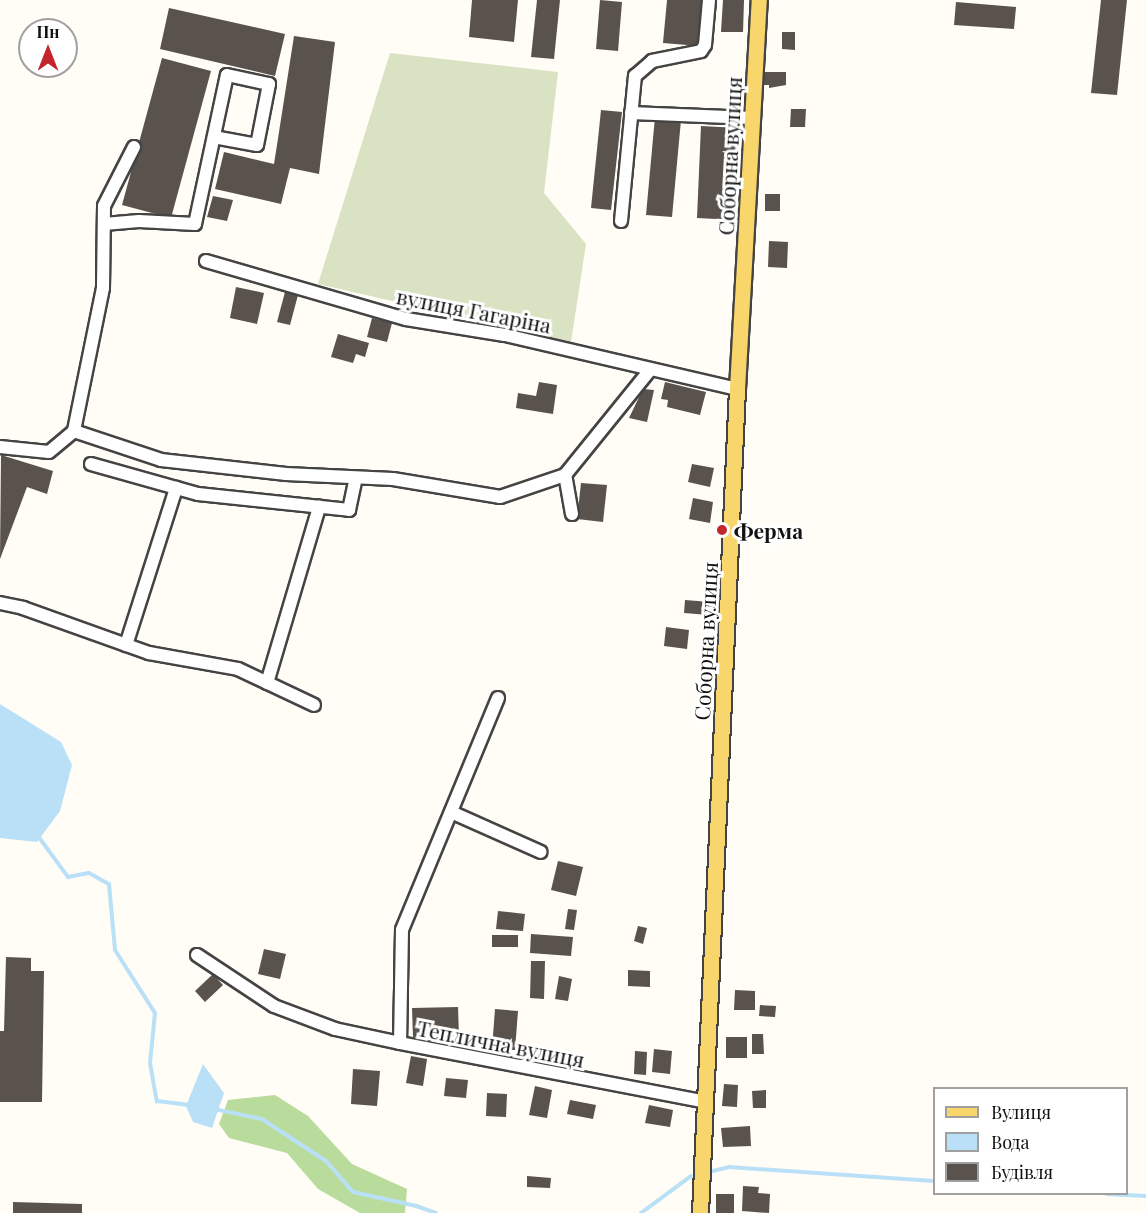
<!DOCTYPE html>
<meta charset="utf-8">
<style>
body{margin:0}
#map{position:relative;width:1146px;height:1213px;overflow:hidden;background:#fffdf5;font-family:"Playfair Display",serif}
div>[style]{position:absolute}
.forest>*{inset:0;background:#b9dc9c}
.cemetery>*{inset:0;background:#d9e3c4}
.water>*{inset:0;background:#b9e0f7}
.stream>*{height:4px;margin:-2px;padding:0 2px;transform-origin:2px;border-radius:2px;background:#b9e0f7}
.building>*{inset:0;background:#5a524d}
.roads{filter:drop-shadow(2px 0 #444) drop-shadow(-2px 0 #444) drop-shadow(0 2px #444) drop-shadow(0 -2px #444)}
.minor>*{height:12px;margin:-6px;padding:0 6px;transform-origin:6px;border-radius:6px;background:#fff}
.major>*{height:15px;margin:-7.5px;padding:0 7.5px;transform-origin:7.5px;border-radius:7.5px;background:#f9d66b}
.dots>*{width:16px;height:16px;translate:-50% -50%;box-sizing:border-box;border:3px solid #fff;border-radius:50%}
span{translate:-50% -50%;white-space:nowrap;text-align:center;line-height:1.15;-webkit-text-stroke:6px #fff;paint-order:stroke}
.street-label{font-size:21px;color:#111}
.poi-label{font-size:21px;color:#111;font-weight:700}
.left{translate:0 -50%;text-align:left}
.legend{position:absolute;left:933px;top:1087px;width:195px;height:108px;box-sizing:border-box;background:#fff;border:2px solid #a0a0a0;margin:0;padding:8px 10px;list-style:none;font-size:18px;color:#111}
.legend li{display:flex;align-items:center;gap:12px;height:30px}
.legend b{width:30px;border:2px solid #a0a0a0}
.north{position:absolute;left:18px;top:18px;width:60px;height:60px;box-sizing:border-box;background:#fff;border:2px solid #a0a0a0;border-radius:50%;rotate:0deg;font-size:16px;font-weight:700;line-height:24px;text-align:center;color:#111}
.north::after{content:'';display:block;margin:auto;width:21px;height:27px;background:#c4262e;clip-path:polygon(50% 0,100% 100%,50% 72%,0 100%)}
</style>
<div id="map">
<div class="forest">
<i style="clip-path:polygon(275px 1095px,308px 1116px,352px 1164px,407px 1189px,405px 1213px,360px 1213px,318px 1189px,287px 1153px,229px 1138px,219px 1124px,228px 1100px)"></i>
</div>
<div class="cemetery">
<i style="clip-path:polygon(390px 53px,558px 72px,544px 193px,586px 244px,571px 342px,318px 284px)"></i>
</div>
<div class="water">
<i style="clip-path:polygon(0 704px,61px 742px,72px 765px,60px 811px,37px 842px,0 838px)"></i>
<i style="clip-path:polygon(203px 1064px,224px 1093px,212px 1128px,193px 1122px,186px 1106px)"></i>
</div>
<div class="stream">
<i style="left:38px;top:836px;width:51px;rotate:53.8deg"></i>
<i style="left:68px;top:877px;width:21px;rotate:-11deg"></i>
<i style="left:89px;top:873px;width:23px;rotate:29deg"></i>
<i style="left:109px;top:884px;width:66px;rotate:84.8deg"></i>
<i style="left:115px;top:950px;width:75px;rotate:57.6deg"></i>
<i style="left:155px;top:1013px;width:50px;rotate:95.7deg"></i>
<i style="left:150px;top:1063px;width:39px;rotate:80deg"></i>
<i style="left:157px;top:1101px;width:35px;rotate:7deg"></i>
<i style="left:214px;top:1109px;width:49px;rotate:11.8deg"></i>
<i style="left:262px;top:1119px;width:77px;rotate:33.3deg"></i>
<i style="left:326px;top:1161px;width:41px;rotate:48.9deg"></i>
<i style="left:353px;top:1192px;width:65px;rotate:12.5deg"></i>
<i style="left:416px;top:1206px;width:21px;rotate:19deg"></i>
<i style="left:713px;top:1171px;width:16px;rotate:-14deg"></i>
<i style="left:729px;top:1167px;width:205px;rotate:3.9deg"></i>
<i style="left:1107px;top:1194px;width:39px;rotate:3deg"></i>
<i style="left:641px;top:1213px;width:62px;rotate:-36.5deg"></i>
</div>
<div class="building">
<i style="clip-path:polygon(472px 0,518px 0,514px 42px,469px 37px)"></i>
<i style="clip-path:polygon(537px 0,560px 0,554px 59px,531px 57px)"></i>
<i style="clip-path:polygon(600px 0,622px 2px,618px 51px,596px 49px)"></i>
<i style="clip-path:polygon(667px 0,704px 0,699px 46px,663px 43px)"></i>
<i style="clip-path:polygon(723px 0,744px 0,743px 32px,721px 32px)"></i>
<i style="clip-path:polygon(1101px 0,1127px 0,1117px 95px,1091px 93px)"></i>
<i style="clip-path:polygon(956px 2px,1016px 7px,1014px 29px,954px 25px)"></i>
<i style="clip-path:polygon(169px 8px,285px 34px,275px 76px,160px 49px)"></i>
<i style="clip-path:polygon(782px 32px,795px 32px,795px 50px,782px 49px)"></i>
<i style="clip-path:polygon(294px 36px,335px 42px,319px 174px,290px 168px,281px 204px,215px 189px,224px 152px,274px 164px)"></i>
<i style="clip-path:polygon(162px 58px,211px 71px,171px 218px,122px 205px)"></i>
<i style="clip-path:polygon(764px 72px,786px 72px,786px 85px,769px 88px,769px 85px,764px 85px)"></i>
<i style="clip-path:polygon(791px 109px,806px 109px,805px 127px,790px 127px)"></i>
<i style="clip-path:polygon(601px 110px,622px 112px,611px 210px,591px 208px)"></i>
<i style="clip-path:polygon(655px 117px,681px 120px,672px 217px,646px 215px)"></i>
<i style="clip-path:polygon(701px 126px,739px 128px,735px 220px,697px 218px)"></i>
<i style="clip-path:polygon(765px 194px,780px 194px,780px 211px,765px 211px)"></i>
<i style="clip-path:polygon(213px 196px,233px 200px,227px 221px,207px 217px)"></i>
<i style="clip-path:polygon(769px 241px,788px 242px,787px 268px,768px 267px)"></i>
<i style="clip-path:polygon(236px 287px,264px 293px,257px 324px,230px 318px)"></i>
<i style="clip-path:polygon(285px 292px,298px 295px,290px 325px,277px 322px)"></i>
<i style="clip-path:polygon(372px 318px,392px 323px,387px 342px,367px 337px)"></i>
<i style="clip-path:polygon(338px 334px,369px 343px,365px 357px,356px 354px,353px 363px,331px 357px)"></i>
<i style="clip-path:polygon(539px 382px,557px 385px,553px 414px,516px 408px,518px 393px,536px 396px)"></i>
<i style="clip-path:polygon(665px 382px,706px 392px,700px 415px,667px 407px,668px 400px,661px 399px)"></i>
<i style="clip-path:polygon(643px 389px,654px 390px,647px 422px,629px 418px)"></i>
<i style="clip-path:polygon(1px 455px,53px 471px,47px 494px,27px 487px,0 559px)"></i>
<i style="clip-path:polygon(692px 464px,714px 468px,710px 487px,688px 482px)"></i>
<i style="clip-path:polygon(581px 483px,607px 485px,603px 522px,577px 519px)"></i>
<i style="clip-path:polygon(693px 498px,713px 502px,710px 523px,689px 519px)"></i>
<i style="clip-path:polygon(685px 600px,710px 602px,709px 615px,684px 613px)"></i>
<i style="clip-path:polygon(666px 627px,689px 630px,687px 649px,664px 646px)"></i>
<i style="clip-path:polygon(558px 861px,583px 867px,576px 896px,551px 890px)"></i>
<i style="clip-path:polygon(568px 909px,577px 910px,574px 930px,565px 929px)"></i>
<i style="clip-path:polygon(498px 911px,525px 914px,523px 931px,496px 929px)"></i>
<i style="clip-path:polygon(638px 926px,647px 928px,643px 944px,634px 941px)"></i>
<i style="clip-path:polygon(531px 934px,573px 937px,571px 956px,530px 953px)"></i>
<i style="clip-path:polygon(492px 935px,518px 935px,518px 947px,492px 947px)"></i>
<i style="clip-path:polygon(264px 949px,286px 954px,280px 979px,258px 974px)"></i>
<i style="clip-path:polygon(6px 957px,31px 958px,31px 971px,44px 971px,42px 1102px,0 1102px,0 1031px,4px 1031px)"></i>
<i style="clip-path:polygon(531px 961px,545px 961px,544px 999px,530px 998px)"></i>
<i style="clip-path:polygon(628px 970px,650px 971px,650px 987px,628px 986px)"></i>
<i style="clip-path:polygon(213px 974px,223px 985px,205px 1002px,195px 991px)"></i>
<i style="clip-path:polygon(559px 976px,572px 979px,568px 1001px,555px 999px)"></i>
<i style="clip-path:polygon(735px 990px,755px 991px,755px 1010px,734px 1010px)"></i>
<i style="clip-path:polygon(760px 1005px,776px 1006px,775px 1017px,759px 1016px)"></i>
<i style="clip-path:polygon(458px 1007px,459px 1036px,413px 1037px,412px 1008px)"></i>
<i style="clip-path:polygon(495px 1009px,518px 1011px,515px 1050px,492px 1049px)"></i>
<i style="clip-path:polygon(752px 1034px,763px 1034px,764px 1054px,752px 1054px)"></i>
<i style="clip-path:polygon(726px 1037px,747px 1037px,747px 1058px,726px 1058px)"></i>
<i style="clip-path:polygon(654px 1049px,672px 1051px,670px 1074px,652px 1072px)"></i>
<i style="clip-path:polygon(635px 1051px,647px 1052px,646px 1075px,634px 1074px)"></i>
<i style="clip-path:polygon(411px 1056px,427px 1059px,423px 1086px,406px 1083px)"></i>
<i style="clip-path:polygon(353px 1069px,380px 1071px,377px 1106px,351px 1104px)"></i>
<i style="clip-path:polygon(446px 1078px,468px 1080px,466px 1098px,444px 1096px)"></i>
<i style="clip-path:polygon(724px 1084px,738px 1085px,737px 1107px,722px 1106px)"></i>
<i style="clip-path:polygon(535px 1086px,552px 1090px,547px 1118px,529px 1115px)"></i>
<i style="clip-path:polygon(766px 1090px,766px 1108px,753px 1108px,752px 1091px)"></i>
<i style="clip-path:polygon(487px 1093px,507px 1094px,506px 1117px,486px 1116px)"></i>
<i style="clip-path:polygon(570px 1100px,596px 1105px,593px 1119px,567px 1114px)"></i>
<i style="clip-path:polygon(649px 1105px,673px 1110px,670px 1127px,645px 1123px)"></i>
<i style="clip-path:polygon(750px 1126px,751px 1146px,723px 1147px,721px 1128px)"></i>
<i style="clip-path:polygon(527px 1176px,551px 1178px,550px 1188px,527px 1187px)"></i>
<i style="clip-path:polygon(743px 1186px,759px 1187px,758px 1193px,770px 1194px,769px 1213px,742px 1211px)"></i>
<i style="clip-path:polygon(716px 1194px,734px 1194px,734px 1213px,716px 1213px)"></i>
<i style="clip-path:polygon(13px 1202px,82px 1204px,82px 1213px,13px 1213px)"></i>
</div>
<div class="roads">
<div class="minor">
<i style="left:631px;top:113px;width:121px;rotate:2.4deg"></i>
<i style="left:134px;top:147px;width:66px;rotate:117deg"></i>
<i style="left:104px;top:206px;width:82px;rotate:90.7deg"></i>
<i style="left:103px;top:288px;width:146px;rotate:101.5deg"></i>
<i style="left:74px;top:431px;width:92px;rotate:18.4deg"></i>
<i style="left:161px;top:460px;width:126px;rotate:6.4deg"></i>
<i style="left:286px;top:474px;width:107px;rotate:2.7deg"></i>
<i style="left:393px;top:479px;width:109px;rotate:9.5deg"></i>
<i style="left:500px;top:497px;width:69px;rotate:-18.7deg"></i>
<i style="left:621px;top:221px;width:146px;rotate:-84.5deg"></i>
<i style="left:635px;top:76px;width:23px;rotate:-41deg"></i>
<i style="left:652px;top:61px;width:50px;rotate:-11.5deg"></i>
<i style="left:701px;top:51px;width:7px;rotate:-56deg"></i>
<i style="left:705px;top:45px;width:45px;rotate:-84.9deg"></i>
<i style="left:104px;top:224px;width:35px;rotate:-5deg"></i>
<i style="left:139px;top:221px;width:56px;rotate:3.1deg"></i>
<i style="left:195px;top:224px;width:152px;rotate:-77.9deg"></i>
<i style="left:227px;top:75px;width:43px;rotate:12.1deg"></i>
<i style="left:269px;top:84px;width:62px;rotate:101.1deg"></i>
<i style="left:257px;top:145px;width:44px;rotate:-169.5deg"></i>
<i style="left:206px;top:261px;width:208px;rotate:16.2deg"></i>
<i style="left:406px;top:319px;width:100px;rotate:9.2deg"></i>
<i style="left:505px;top:335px;width:238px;rotate:13.1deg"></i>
<i style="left:0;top:447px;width:49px;rotate:5.8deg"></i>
<i style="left:49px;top:452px;width:33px;rotate:-40deg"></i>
<i style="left:91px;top:464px;width:111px;rotate:15.7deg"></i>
<i style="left:198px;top:494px;width:152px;rotate:6deg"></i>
<i style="left:349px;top:510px;width:33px;rotate:-78deg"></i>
<i style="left:572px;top:514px;width:40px;rotate:-100deg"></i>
<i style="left:565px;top:475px;width:135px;rotate:-51deg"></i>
<i style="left:0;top:603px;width:24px;rotate:12deg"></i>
<i style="left:23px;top:608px;width:134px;rotate:19.7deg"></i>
<i style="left:149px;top:653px;width:90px;rotate:10.2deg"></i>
<i style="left:238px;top:669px;width:84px;rotate:25.3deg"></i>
<i style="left:126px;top:645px;width:165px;rotate:-72.3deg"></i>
<i style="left:267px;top:683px;width:184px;rotate:-73.5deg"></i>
<i style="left:498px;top:698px;width:251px;rotate:112.5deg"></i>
<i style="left:402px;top:930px;width:113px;rotate:91deg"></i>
<i style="left:400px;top:1043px;width:311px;rotate:10.9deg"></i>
<i style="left:451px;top:812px;width:98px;rotate:24deg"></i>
<i style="left:197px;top:955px;width:92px;rotate:33.5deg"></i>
<i style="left:274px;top:1006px;width:65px;rotate:20.7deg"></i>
<i style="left:335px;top:1029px;width:66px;rotate:12.2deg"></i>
</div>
<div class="major">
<i style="left:700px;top:1213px;width:825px;rotate:-87.43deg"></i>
<i style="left:737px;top:389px;width:390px;rotate:-86.8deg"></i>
</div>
</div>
<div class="dots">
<i style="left:722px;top:530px;background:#c4262e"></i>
</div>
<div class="street-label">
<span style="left:729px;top:156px;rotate:-87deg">Соборна вулиця</span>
<span style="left:474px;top:310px;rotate:11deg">вулиця Гагаріна</span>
<span style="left:705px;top:641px;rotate:-87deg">Соборна вулиця</span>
<span style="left:501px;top:1043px;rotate:11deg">Теплична вулиця</span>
</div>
<div class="poi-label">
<span class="left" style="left:734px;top:530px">Ферма</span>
</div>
<ul class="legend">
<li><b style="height:8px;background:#f9d66b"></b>Вулиця</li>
<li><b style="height:16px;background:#b9e0f7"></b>Вода</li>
<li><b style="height:16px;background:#5a524d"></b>Будівля</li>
</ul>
<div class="north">Пн</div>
</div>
